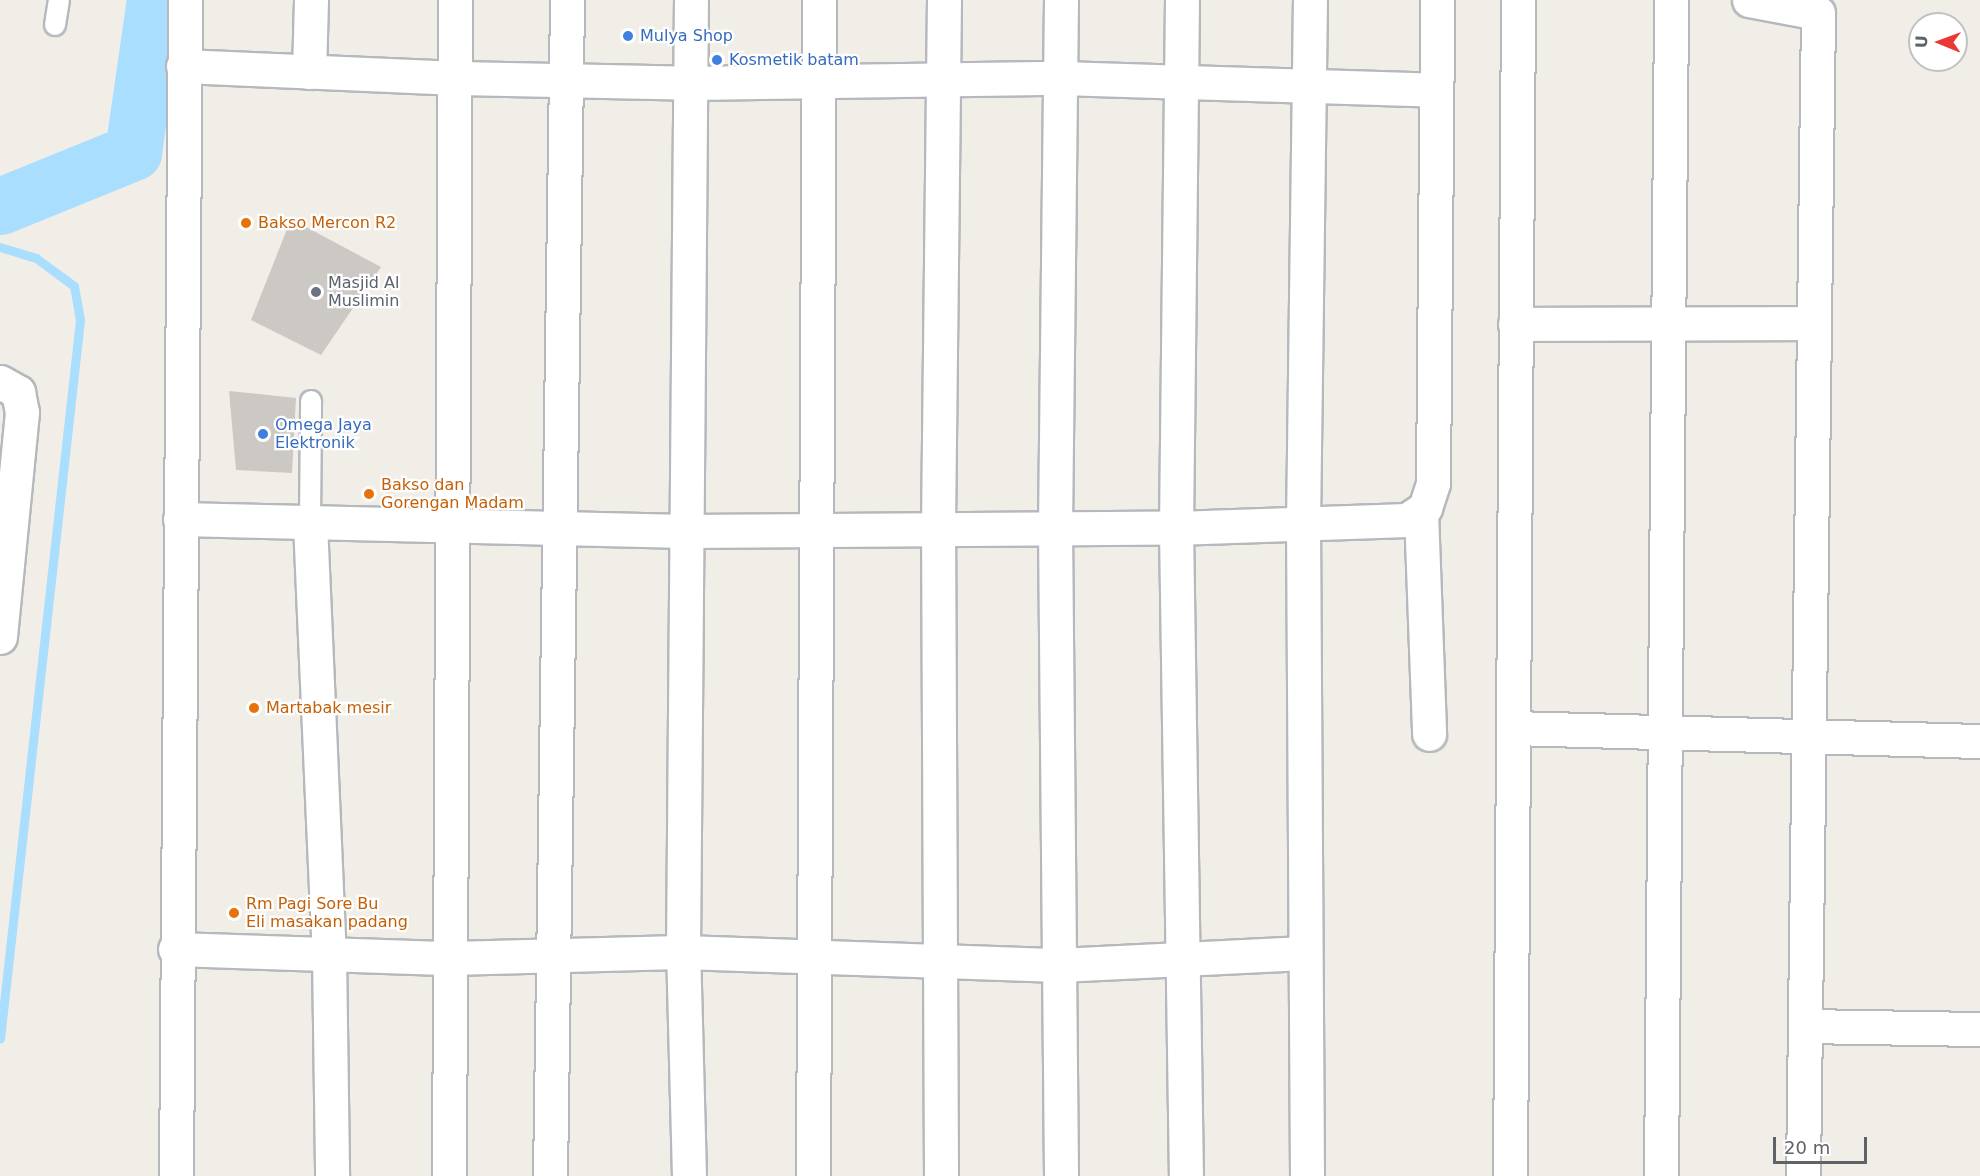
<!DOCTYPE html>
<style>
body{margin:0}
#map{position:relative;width:1980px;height:1176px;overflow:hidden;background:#f1eee8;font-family:"DejaVu Sans",sans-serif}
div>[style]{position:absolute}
.stream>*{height:9px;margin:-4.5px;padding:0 4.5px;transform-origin:4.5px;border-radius:4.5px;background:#aadefe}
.river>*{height:57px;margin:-28.5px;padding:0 28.5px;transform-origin:28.5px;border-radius:28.5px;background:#aadefe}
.building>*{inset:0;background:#ccc9c5}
.roads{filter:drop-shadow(2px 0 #b5b8bc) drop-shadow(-2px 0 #b5b8bc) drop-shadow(0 2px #b5b8bc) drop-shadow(0 -2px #b5b8bc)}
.lane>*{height:20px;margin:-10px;padding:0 10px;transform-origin:10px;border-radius:10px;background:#fff}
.street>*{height:33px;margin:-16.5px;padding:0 16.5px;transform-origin:16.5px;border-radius:16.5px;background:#fff}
.secondary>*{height:33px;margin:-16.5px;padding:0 16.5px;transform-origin:16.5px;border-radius:16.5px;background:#fff}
.dots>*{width:16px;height:16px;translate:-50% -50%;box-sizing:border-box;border:3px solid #fff;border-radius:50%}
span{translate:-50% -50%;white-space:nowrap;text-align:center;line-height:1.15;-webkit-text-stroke:4.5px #fff;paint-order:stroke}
.shop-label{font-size:16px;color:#366cbe}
.left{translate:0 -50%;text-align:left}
.food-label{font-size:16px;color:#c56008}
.worship-label{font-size:16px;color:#5b616d}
.north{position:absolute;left:1908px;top:12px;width:60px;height:60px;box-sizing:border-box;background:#fff;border:2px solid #bfc1c3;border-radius:50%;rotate:271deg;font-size:16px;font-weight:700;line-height:24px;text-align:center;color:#5f6368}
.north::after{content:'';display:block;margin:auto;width:21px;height:27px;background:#e93936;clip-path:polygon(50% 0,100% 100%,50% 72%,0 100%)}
.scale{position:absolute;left:1773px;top:1137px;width:94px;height:27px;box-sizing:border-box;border:3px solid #5f6368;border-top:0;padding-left:8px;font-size:18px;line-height:21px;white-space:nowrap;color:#5f6368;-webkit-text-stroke:4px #fff;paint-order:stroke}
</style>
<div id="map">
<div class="stream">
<i style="left:0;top:247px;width:38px;rotate:17deg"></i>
<i style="left:36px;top:258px;width:47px;rotate:36.4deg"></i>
<i style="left:74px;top:286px;width:35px;rotate:80deg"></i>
<i style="left:80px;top:320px;width:723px;rotate:96.35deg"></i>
</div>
<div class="river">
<i style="left:0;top:206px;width:144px;rotate:-22.1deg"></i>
<i style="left:133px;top:152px;width:154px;rotate:-81.8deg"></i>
</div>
<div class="building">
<i style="clip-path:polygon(291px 219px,381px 267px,321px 355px,251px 320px)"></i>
<i style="clip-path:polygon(229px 391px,296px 398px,292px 473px,236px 470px)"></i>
</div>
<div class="roads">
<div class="lane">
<i style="left:55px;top:25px;width:25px;rotate:-81deg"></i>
<i style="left:310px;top:523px;width:122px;rotate:-89.5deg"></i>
</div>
<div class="street">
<i style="left:1182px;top:0;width:528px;rotate:90.65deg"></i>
<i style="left:1176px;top:528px;width:648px;rotate:89.12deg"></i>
<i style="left:1749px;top:0;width:70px;rotate:10.7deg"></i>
<i style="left:1818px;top:13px;width:1163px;rotate:90.74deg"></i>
<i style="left:183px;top:66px;width:275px;rotate:2.5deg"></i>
<i style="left:458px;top:78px;width:232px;rotate:1.2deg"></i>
<i style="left:690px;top:83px;width:371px;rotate:-0.8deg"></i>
<i style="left:1061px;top:78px;width:375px;rotate:1.8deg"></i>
<i style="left:309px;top:72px;width:72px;rotate:-88.4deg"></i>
<i style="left:1515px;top:324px;width:299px;rotate:-0.2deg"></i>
<i style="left:0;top:382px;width:21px;rotate:29deg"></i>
<i style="left:18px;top:392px;width:20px;rotate:79deg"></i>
<i style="left:22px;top:412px;width:226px;rotate:95.6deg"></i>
<i style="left:1421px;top:512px;width:222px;rotate:87.9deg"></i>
<i style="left:180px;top:519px;width:506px;rotate:1.36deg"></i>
<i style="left:686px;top:531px;width:490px;rotate:-0.4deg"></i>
<i style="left:1176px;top:528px;width:231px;rotate:-2deg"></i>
<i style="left:1407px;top:520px;width:22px;rotate:-34deg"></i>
<i style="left:1425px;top:508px;width:26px;rotate:-72deg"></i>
<i style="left:1433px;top:483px;width:483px;rotate:-89.5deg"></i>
<i style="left:310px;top:523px;width:430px;rotate:87.5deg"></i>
<i style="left:329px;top:953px;width:223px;rotate:89.2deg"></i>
<i style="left:1513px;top:728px;width:467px;rotate:1.6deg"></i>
<i style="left:175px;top:949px;width:276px;rotate:1.9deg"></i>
<i style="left:451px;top:958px;width:232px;rotate:-1.5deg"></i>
<i style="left:683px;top:952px;width:376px;rotate:2deg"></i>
<i style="left:1059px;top:965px;width:245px;rotate:-2.8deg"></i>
<i style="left:1805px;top:1026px;width:175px;rotate:1deg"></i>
<i style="left:449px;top:1176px;width:1176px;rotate:-89.71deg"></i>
<i style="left:550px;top:1176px;width:1176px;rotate:-89.17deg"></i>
<i style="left:689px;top:1176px;width:224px;rotate:-91.5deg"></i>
<i style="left:683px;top:952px;width:952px;rotate:-89.52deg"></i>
<i style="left:813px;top:1176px;width:1176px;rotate:-89.71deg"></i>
<i style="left:941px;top:1176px;width:649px;rotate:-90.26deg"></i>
<i style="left:938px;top:527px;width:527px;rotate:-89.35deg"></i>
<i style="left:1061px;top:1176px;width:648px;rotate:-90.53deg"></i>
<i style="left:1055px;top:528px;width:528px;rotate:-89.35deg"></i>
<i style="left:1307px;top:1176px;width:651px;rotate:-90.35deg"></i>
<i style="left:1303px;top:525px;width:525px;rotate:-89.24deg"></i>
<i style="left:1510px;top:1176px;width:1176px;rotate:-89.61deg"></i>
<i style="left:1661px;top:1176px;width:1176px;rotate:-89.51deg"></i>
</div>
<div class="secondary">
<i style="left:176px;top:1176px;width:1176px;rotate:-89.56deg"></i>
</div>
</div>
<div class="dots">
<i style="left:628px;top:36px;background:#3f7fe0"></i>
<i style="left:717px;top:60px;background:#3f7fe0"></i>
<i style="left:246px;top:223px;background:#e8710a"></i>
<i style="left:316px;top:292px;background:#6b7280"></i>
<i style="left:263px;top:434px;background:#3f7fe0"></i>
<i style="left:369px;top:494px;background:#e8710a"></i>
<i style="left:254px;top:708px;background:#e8710a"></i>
<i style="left:234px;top:913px;background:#e8710a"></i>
</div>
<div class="shop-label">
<span class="left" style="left:640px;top:36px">Mulya Shop</span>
<span class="left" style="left:729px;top:60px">Kosmetik batam</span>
<span class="left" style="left:275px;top:434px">Omega Jaya<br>Elektronik</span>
</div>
<div class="food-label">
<span class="left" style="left:258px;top:223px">Bakso Mercon R2</span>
<span class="left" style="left:381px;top:494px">Bakso dan<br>Gorengan Madam</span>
<span class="left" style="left:266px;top:708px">Martabak mesir</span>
<span class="left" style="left:246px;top:913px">Rm Pagi Sore Bu<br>Eli masakan padang</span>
</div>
<div class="worship-label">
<span class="left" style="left:328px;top:292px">Masjid Al<br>Muslimin</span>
</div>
<div class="north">U</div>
<div class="scale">20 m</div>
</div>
